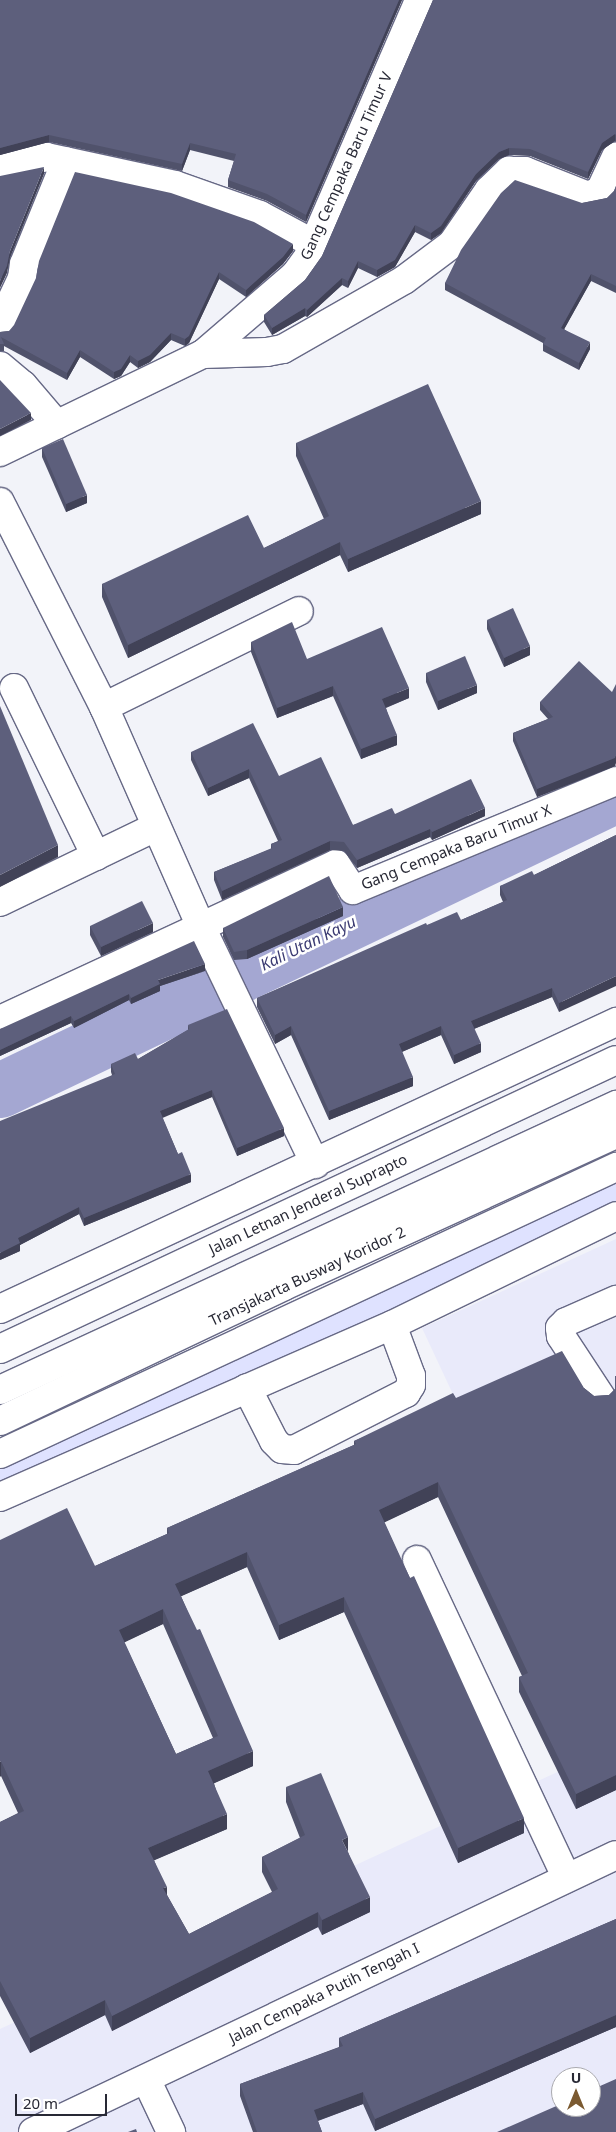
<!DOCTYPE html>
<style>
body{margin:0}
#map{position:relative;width:616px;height:2132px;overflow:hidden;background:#f2f3f9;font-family:"Noto Sans",sans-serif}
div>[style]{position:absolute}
.built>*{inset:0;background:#e9eafa}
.green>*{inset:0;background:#dfe2ff}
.river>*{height:55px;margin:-27.5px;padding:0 27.5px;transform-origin:27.5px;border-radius:27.5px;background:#a4a7d2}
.roads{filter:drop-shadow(1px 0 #676986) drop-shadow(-1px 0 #676986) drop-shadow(0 1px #676986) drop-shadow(0 -1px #676986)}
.minor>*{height:28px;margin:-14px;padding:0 14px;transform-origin:14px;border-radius:14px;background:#fff}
.major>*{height:28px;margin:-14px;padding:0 14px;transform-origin:14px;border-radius:14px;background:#fff}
.wall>*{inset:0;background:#50526b}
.shaded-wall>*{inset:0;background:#414257}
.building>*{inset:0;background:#5d5f7c}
span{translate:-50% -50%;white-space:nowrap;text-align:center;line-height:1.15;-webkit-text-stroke:5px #fff;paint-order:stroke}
.street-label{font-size:15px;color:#282935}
.water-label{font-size:16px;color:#3c3c73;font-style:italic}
.north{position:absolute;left:551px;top:2067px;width:50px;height:50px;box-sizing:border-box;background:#fff;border:1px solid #a9a9ae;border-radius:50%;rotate:0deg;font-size:14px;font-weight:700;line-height:20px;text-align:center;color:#282935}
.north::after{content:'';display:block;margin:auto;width:18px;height:22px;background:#7b5a31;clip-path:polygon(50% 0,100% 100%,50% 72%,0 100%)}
.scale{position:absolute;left:15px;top:2094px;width:92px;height:22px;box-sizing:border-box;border:2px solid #282935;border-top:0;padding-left:6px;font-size:15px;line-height:18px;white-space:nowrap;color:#282935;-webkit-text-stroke:4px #fff;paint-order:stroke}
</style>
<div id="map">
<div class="built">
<i style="clip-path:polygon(616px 1239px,616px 1743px,422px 1328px)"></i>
<i style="clip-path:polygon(evenodd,616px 1745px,616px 2132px,0 2132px,0 2029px,616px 1745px,561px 2077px,591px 2077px,591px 2107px,561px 2107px,561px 2077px)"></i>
</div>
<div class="green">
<i style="clip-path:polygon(616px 1167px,616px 1216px,0 1497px,0 1453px)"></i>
</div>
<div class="river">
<i style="left:0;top:1090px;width:683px;rotate:-25.59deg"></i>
</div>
<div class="roads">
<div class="minor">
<i style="left:0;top:169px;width:48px;rotate:-14.6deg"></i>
<i style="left:46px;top:157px;width:132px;rotate:12.2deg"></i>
<i style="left:175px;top:185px;width:90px;rotate:19.4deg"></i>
<i style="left:260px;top:215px;width:61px;rotate:28.2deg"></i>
<i style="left:0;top:325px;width:52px;rotate:-64.9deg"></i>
<i style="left:22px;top:278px;width:14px;rotate:-82deg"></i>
<i style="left:24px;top:264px;width:111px;rotate:-67.8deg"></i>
<i style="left:203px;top:354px;width:64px;rotate:-1.8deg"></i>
<i style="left:267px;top:352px;width:16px;rotate:-11deg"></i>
<i style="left:283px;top:349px;width:139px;rotate:-29.7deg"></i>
<i style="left:404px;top:280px;width:60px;rotate:-36.9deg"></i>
<i style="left:452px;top:244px;width:65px;rotate:-55.6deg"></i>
<i style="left:489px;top:190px;width:28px;rotate:-44deg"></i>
<i style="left:509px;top:171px;width:16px"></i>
<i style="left:525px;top:171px;width:68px;rotate:21.6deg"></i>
<i style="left:588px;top:196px;width:13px;rotate:-23deg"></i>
<i style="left:600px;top:191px;width:38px;rotate:-65deg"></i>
<i style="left:0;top:366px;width:30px;rotate:40deg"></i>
<i style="left:23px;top:385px;width:52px;rotate:49.6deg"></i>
<i style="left:0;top:452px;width:225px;rotate:-25.8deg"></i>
<i style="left:203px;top:354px;width:121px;rotate:-40.7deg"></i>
<i style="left:295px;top:275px;width:22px;rotate:-54deg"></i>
<i style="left:308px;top:257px;width:280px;rotate:-66.6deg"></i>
<i style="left:0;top:502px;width:230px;rotate:63.1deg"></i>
<i style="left:104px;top:707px;width:243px;rotate:66.2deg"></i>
<i style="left:202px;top:929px;width:261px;rotate:64.3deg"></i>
<i style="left:14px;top:688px;width:187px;rotate:64deg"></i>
<i style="left:104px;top:707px;width:217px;rotate:-26.2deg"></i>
<i style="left:0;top:902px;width:173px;rotate:-25.7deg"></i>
<i style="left:0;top:1020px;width:370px;rotate:-24.9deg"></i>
<i style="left:336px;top:864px;width:31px;rotate:57deg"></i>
<i style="left:353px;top:890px;width:285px;rotate:-22.5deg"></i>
<i style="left:247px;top:1388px;width:59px;rotate:63deg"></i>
<i style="left:274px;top:1441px;width:11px;rotate:45deg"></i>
<i style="left:282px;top:1449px;width:12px;rotate:5deg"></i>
<i style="left:294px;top:1450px;width:126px;rotate:-27deg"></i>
<i style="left:406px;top:1393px;width:9px;rotate:-58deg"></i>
<i style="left:411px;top:1385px;width:9px;rotate:-90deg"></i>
<i style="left:411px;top:1376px;width:54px;rotate:-110.4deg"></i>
<i style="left:0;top:1390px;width:679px;rotate:-24.83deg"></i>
<i style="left:601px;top:1397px;width:73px;rotate:-123.3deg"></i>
<i style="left:561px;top:1336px;width:8px;rotate:-97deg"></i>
<i style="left:560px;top:1328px;width:8px;rotate:-45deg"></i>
<i style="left:566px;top:1322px;width:55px;rotate:-23.7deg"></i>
<i style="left:0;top:1421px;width:314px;rotate:-25.4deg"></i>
<i style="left:284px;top:1286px;width:365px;rotate:-24.6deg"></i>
<i style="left:417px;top:1560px;width:350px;rotate:64.8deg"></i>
<i style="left:146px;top:2079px;width:59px;rotate:64.7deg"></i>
<i style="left:33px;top:2132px;width:645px;rotate:-25.41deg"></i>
</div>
<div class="major">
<i style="left:0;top:1309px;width:680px;rotate:-24.98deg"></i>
<i style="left:0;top:1349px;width:680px;rotate:-25.13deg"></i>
<i style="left:0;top:1454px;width:680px;rotate:-24.98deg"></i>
<i style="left:0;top:1497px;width:428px;rotate:-23.7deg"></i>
<i style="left:392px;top:1325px;width:249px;rotate:-25.9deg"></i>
</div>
</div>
<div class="wall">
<i style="clip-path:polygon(0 0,402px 0,306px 222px,267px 201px,228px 187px,228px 180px,234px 161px,190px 150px,182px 171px,49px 142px,0 155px)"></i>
<i style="clip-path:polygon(433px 0,616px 0,616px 142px,615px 141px,602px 150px,588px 179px,530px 156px,509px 155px,499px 159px,476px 181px,441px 233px,431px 240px,415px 232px,395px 267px,377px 277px,358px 268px,348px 288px,342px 285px,307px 317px,305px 316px,272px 335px,264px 322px,264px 315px,305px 280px,322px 256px)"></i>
<i style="clip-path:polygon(616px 186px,616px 293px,591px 281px,564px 329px,590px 349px,579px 370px,543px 351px,543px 343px,445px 290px,445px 283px,582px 203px,607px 198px,614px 191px)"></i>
<i style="clip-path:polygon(293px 251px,283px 264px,246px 297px,219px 279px,189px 343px,185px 346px,171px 340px,150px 362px,138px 368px,130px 362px,121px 376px,114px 379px,80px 357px,67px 380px,4px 346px,4px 351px,0 351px,0 332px,9px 331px)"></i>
<i style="clip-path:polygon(296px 443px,481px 514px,348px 572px,340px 555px,128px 658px,102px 597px,102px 584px,264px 548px,324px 519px,296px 456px)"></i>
<i style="clip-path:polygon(42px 448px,87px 503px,66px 512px,42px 457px)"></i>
<i style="clip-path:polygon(487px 620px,530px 655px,504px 667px,487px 629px)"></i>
<i style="clip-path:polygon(251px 642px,307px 659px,409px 698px,386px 708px,397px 745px,361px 759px,333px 696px,277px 718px,251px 652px)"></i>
<i style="clip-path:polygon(426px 673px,477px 693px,438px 710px,426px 682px)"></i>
<i style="clip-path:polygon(612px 692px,615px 766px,537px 797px,513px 741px,513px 733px,548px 719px,540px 710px,540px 702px)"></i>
<i style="clip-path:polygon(191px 752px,279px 776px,353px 825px,395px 814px,485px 816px,432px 840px,430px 837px,357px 868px,344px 851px,330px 850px,222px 900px,214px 880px,214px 872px,271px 849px,271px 844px,278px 841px,249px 778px,208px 796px,191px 760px)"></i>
<i style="clip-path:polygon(616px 835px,559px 1012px,552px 997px,474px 1029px,481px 1052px,454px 1064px,441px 1035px,402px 1052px,413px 1086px,329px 1120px,291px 1035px,275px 1044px,257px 1007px,257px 998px,427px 925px,461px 920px,503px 902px,500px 895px,500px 886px,534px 875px)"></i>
<i style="clip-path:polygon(343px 916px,247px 959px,234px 960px,223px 937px,223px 928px)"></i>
<i style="clip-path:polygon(90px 926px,153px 932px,101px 956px,90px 935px)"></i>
<i style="clip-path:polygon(205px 971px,160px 986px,160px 991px,131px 1004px,129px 1000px,74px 1028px,71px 1023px,0 1056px,0 1029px)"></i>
<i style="clip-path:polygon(188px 1025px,284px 1136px,237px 1156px,212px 1097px,162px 1117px,178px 1154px,191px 1182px,84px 1226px,79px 1214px,20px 1245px,20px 1251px,0 1260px,112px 1075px,111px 1072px,111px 1064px,138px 1059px,188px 1030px)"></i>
<i style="clip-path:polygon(evenodd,616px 1376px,616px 1790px,576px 1809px,519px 1692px,519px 1677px,522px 1676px,438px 1497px,384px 1522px,524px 1833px,458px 1863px,344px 1612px,279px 1640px,247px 1567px,181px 1596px,253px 1766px,214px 1783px,227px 1829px,154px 1860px,167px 1895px,189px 1934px,272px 1892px,262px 1872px,262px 1857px,300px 1838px,286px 1802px,286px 1787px,348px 1852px,370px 1912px,322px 1935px,318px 1927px,112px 2031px,105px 2015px,30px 2053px,0 1996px,0 1822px,18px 1813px,1px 1776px,0 1540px,95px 1566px,167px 1534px,167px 1528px,354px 1445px,354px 1441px,456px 1398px,584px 1388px,594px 1396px,609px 1395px,615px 1389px,616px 1376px,163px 1624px,213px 1738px,176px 1754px,124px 1642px,163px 1624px)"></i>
<i style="clip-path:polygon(616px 1919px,616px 2027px,375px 2131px,363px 2104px,318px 2121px,322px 2132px,253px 2132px,240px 2096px,240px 2084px,339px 2047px,339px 2038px)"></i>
</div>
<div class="shaded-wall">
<i style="clip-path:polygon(399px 0,402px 0,306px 222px,306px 215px)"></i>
<i style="clip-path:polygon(615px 134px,615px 141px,602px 150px,588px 179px,588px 172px,602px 143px)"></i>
<i style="clip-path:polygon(49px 135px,49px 142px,0 155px,0 148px)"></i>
<i style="clip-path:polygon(190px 143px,190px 150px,182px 171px,182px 164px)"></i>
<i style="clip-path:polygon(509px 148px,509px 155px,499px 159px,476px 181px,441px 233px,431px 240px,431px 233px,476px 174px,499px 152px)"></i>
<i style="clip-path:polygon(44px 167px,44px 174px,10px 258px,7px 273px,0 288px,0 281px,10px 251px)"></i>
<i style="clip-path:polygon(415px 225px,415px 232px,395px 267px,377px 277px,377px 270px)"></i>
<i style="clip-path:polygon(293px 244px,293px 251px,283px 264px,246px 297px,246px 290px)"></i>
<i style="clip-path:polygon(358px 261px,358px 268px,348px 288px,348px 281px)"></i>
<i style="clip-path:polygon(219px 272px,219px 279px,189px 343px,185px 346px,185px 339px)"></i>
<i style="clip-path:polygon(591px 274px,591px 281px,561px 335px,561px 328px)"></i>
<i style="clip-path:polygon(342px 278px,342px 285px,307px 317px,307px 310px)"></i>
<i style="clip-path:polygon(305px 308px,305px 316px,272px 335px,272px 328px)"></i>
<i style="clip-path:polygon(171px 333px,171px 340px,150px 362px,138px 368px,138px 361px)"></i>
<i style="clip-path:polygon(590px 342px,590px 349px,579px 370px,579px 363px)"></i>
<i style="clip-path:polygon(80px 350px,80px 357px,67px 380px,67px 373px)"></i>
<i style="clip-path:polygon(130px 355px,130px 362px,121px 376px,114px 379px,114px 372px)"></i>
<i style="clip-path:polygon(31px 413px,31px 420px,0 436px,0 429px)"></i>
<i style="clip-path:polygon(87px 495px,87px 503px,66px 512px,66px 504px)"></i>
<i style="clip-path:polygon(481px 501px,481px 514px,348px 572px,348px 559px)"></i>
<i style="clip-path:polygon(340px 542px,340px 555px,128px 658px,128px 645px)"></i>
<i style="clip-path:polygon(530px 646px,530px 655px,504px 667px,504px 658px)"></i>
<i style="clip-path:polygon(477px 685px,477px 693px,438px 710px,438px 701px)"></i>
<i style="clip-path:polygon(333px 686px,333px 696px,277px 718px,277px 708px)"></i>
<i style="clip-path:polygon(409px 688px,409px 698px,382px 709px,382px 699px)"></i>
<i style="clip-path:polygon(397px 735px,397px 745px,361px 759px,361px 749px)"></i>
<i style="clip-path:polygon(616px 755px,616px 763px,615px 766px,537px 797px,537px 789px)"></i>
<i style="clip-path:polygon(249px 769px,249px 778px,208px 796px,208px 788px)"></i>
<i style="clip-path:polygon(485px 808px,485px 816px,432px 840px,432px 832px)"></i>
<i style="clip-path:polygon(430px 829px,430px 837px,357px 868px,357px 860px)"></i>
<i style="clip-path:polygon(330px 841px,330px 850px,222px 900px,222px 891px)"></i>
<i style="clip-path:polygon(58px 845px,58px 857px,0 887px,0 875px)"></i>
<i style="clip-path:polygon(343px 907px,343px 916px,247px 959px,247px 950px)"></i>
<i style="clip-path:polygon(153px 923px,153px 932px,101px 956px,101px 947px)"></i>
<i style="clip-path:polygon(205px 964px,205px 971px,160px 986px,160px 991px,131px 1004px,131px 998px,158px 980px)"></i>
<i style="clip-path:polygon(616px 976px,616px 986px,559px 1012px,559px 1003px)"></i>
<i style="clip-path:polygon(552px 988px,552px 997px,471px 1030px,471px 1021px)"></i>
<i style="clip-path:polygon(129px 994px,129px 1000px,74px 1028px,74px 1021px)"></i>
<i style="clip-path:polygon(71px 1016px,71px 1023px,0 1056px,0 1050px)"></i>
<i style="clip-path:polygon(291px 1026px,291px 1035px,275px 1044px,275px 1035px)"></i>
<i style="clip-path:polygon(441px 1026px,441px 1035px,399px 1053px,399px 1044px)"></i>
<i style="clip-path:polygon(481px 1043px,481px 1052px,454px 1064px,454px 1055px)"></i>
<i style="clip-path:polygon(413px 1077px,413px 1086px,329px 1120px,329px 1111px)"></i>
<i style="clip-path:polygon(212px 1090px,212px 1097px,160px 1119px,160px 1111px)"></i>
<i style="clip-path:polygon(284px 1128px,284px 1136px,237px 1156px,237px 1148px)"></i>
<i style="clip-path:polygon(191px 1174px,191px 1182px,84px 1226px,84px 1218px)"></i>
<i style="clip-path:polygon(79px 1207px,79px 1214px,20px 1245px,20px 1251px,0 1260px,0 1253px,18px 1238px)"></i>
<i style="clip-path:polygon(438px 1482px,438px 1497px,379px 1525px,379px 1510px)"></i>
<i style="clip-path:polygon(247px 1552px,247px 1567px,175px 1599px,175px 1584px)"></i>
<i style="clip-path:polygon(344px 1597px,344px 1612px,279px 1640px,279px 1625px)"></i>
<i style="clip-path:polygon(163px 1609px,163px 1624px,119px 1645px,119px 1630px)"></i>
<i style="clip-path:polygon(253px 1751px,253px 1766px,208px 1786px,208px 1771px)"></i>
<i style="clip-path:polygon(1px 1761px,1px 1776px,0 1777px,0 1762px)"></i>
<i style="clip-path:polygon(616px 1775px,616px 1790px,576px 1809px,576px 1794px)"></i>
<i style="clip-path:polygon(227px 1814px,227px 1829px,148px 1863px,148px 1848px)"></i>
<i style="clip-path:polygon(524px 1818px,524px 1833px,458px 1863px,458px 1848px)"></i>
<i style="clip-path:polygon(348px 1837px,348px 1852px,342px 1840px)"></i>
<i style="clip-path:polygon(167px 1887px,167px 1902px,163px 1888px)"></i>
<i style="clip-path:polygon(370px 1897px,370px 1912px,322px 1935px,322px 1920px)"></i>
<i style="clip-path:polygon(318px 1912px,318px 1927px,112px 2031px,112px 2016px)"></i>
<i style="clip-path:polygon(105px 2000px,105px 2015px,30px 2053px,30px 2038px)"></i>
<i style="clip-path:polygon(616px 2015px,616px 2027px,375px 2131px,375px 2119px)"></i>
<i style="clip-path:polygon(363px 2092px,363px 2104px,314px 2122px,314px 2110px)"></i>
</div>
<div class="building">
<i style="clip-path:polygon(0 0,399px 0,306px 215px,267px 194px,228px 180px,236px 154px,190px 143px,182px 164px,49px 135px,0 148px)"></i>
<i style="clip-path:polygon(433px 0,616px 0,616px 135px,615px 134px,602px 143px,588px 172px,530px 149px,509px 148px,499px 152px,476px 174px,441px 226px,431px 233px,415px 225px,395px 260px,377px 270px,358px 261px,348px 281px,342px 278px,307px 310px,305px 308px,272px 328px,264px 315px,305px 280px,322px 256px)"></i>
<i style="clip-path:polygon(44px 167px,10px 251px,7px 266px,0 281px,0 176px)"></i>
<i style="clip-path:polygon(75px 172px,171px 193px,254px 222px,293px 244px,283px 257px,246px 290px,219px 272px,189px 336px,185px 339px,171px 333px,150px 355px,138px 361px,130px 355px,121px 369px,114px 372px,80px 350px,67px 373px,1px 337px,4px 344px,0 344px,0 332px,9px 331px,14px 325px,36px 278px,39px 261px)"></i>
<i style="clip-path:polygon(515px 180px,582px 203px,607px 198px,614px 191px,616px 186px,616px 286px,591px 274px,561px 328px,590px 342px,579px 363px,543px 344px,546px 338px,445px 283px,461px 250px,501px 193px)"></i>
<i style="clip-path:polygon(0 380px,31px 413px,0 429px)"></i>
<i style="clip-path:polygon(428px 384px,481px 501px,348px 559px,340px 542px,128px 645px,102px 584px,248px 515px,264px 548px,329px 516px,296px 443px)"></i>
<i style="clip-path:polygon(63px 439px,87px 495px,66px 504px,42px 448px)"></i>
<i style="clip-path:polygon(513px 608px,530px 646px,504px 658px,487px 620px)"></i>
<i style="clip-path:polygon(292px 622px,307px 659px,382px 627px,409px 688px,382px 699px,397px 735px,361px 749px,333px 686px,277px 708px,251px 642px)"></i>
<i style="clip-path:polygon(465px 656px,477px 685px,438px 701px,426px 673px)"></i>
<i style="clip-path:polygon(579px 661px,612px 692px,616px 684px,616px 755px,615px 758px,537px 789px,513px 733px,553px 717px,540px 702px)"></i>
<i style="clip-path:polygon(0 706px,58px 845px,0 875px)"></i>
<i style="clip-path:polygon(253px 723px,279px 776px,321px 757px,353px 825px,392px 808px,395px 814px,471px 779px,485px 808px,432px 832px,430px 829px,357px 860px,344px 842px,330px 841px,222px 891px,214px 872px,272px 848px,271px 844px,282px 840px,249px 769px,208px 788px,191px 752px)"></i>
<i style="clip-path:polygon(616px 835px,616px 976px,559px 1003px,552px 988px,471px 1021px,481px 1043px,454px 1055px,441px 1026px,399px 1044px,413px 1077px,329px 1111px,291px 1026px,275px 1035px,257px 998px,426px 923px,427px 925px,457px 912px,461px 920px,507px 900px,500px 886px,532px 871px,534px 875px)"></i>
<i style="clip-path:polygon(329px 876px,343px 907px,247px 950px,234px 952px,223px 928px)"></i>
<i style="clip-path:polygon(142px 901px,153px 923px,101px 947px,90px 926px)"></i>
<i style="clip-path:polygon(194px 941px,205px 964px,158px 980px,160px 984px,131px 998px,129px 994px,74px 1021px,71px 1016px,0 1050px,0 1029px)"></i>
<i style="clip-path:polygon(227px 1009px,284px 1128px,237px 1148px,212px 1090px,160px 1111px,178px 1154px,182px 1152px,191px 1174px,84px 1218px,79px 1207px,18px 1238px,20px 1243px,0 1253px,0 1121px,115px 1074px,111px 1064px,135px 1053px,138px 1059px,189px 1029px,188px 1025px)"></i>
<i style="clip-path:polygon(evenodd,562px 1351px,584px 1388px,594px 1396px,609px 1395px,615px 1389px,615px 1376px,616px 1376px,616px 1775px,576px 1794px,519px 1677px,528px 1673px,438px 1482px,379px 1510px,410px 1578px,414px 1576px,524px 1818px,458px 1848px,344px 1597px,279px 1625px,247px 1552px,175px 1584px,197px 1630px,200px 1629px,253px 1751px,208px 1771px,227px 1814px,148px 1848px,167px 1887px,163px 1888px,189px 1934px,278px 1889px,262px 1857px,305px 1835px,286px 1787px,321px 1773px,348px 1837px,342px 1840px,370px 1897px,322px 1920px,318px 1912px,112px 2016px,105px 2000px,30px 2038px,0 1981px,0 1822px,24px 1811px,1px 1761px,0 1762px,0 1540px,67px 1508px,95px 1566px,169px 1533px,167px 1528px,356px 1444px,354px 1441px,453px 1393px,456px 1398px,562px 1351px,163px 1609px,218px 1736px,176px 1754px,119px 1630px,163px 1609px)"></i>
<i style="clip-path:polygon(616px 1919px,616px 2015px,375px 2119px,363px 2092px,314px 2110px,322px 2132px,257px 2132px,240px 2084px,343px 2046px,339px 2038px)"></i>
<i style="clip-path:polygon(616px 2079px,616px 2132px,497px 2132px,561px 2104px,561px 2107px,591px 2107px,591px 2090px)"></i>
<i style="clip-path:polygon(136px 2129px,137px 2132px,128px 2132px)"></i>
</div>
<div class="street-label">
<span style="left:346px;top:166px;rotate:-66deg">Gang Cempaka Baru Timur V</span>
<span style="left:456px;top:847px;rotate:-22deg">Gang Cempaka Baru Timur X</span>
<span style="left:308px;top:1204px;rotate:-25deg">Jalan Letnan Jenderal Suprapto</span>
<span style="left:307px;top:1276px;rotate:-25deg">Transjakarta Busway Koridor 2</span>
<span style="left:324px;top:1993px;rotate:-26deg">Jalan Cempaka Putih Tengah I</span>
</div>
<div class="water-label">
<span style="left:308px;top:943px;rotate:-26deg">Kali Utan Kayu</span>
</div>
<div class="north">U</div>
<div class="scale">20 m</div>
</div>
